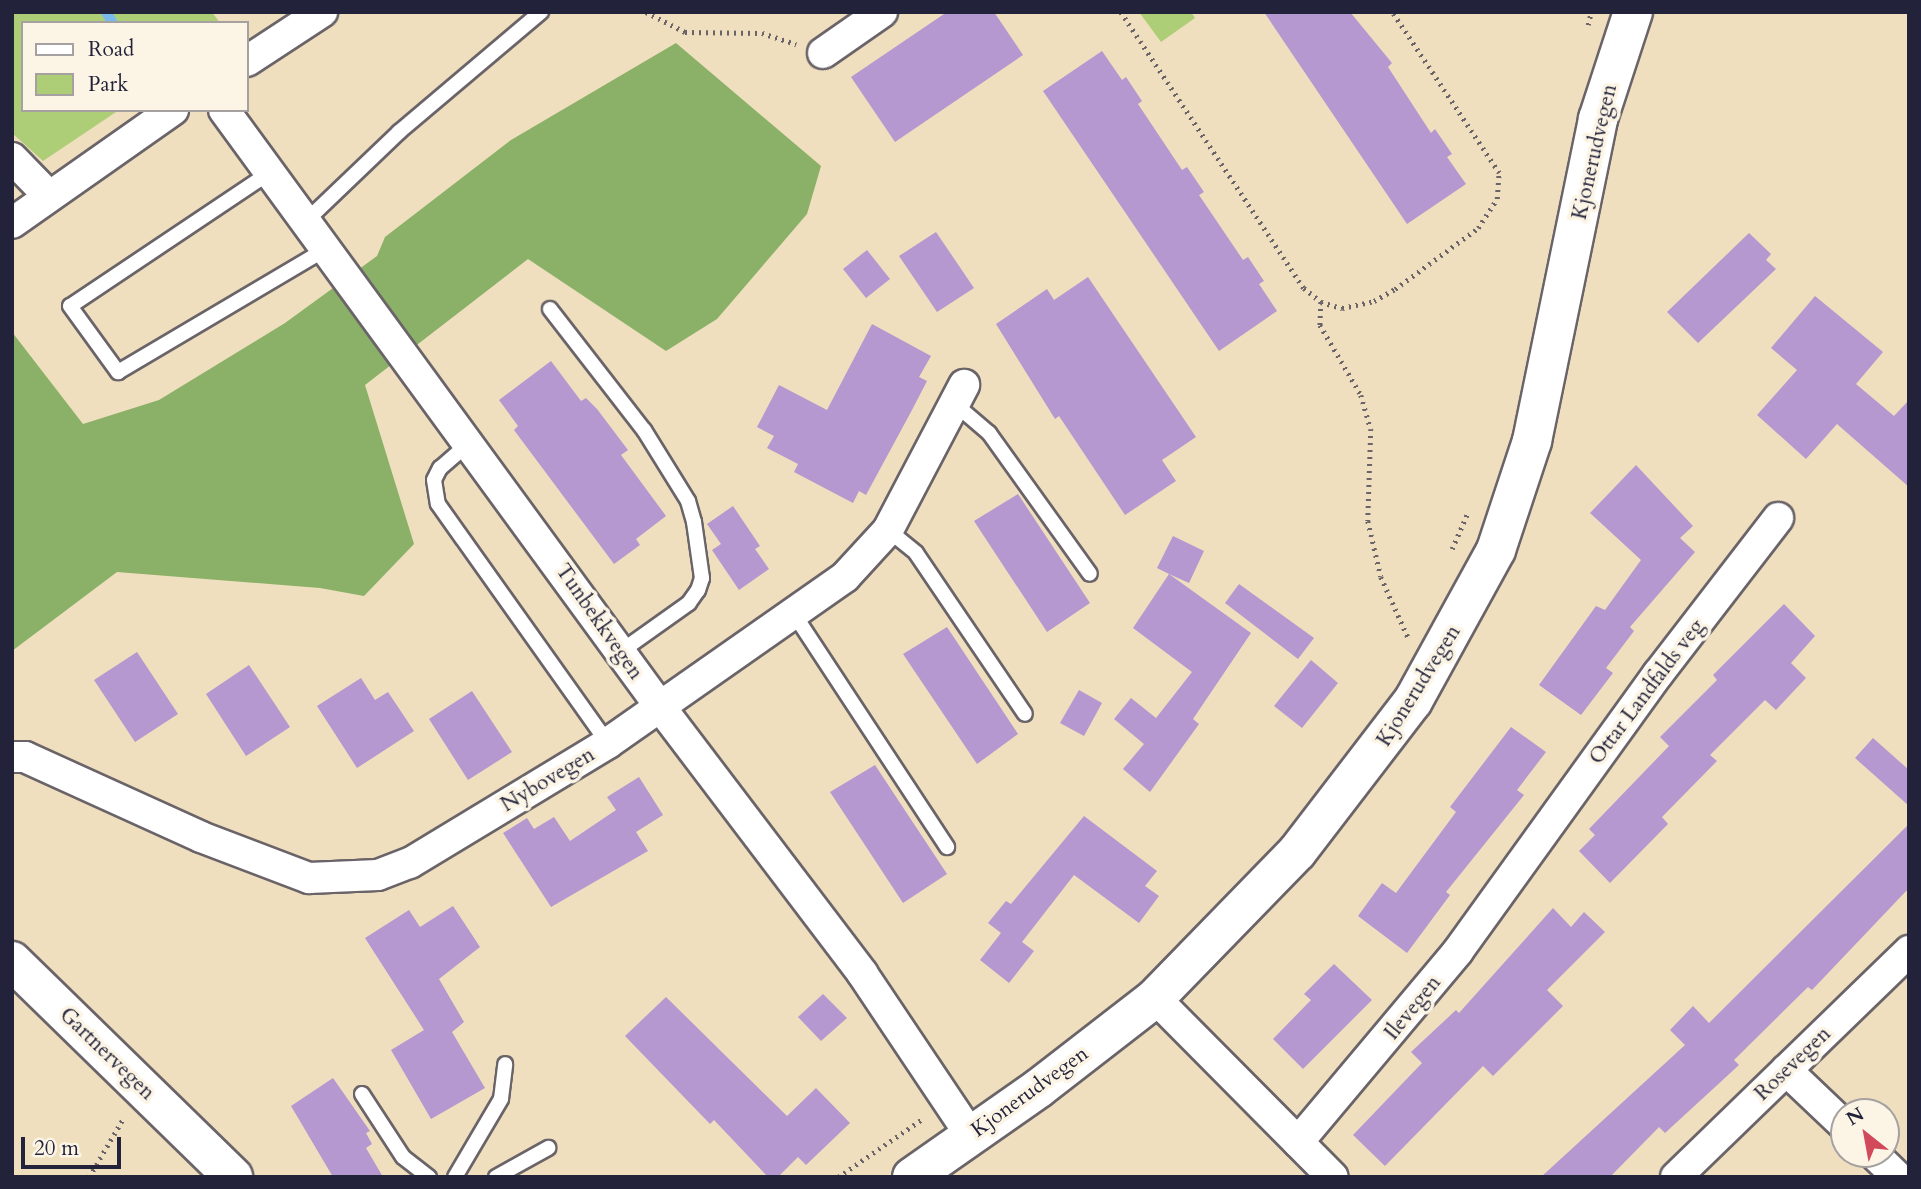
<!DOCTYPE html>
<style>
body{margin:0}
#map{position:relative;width:1921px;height:1189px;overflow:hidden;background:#efdfbe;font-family:Cardo,serif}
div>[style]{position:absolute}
.green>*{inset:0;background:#adce76}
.forest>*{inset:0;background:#8ab167}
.stream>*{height:10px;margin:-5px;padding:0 5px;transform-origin:5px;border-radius:5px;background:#7ab9ee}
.building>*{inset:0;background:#b498cf}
.path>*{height:4.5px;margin-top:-2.25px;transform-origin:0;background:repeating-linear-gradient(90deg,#6a6469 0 2px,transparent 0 7px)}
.roads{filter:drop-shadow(2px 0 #6a6469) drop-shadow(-2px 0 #6a6469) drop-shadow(0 2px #6a6469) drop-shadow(0 -2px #6a6469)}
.lane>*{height:14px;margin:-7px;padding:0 7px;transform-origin:7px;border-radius:7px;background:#fff}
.street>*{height:30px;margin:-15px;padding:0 15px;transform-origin:15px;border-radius:15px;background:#fff}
.secondary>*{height:38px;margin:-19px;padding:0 19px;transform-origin:19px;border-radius:19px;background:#fff}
span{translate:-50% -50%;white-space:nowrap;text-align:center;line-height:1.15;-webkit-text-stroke:7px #fcf5e5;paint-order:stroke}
.street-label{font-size:21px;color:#22223b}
.frame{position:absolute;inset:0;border:14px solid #22223b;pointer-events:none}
.legend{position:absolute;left:21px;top:21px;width:228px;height:91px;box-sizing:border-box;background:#fcf5e5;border:2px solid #a5a1a1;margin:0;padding:9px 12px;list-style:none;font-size:21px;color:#22223b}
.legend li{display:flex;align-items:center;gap:14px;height:35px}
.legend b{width:35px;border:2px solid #a5a1a1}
.north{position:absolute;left:1830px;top:1098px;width:70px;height:70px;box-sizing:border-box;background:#fcf5e5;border:2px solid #a5a1a1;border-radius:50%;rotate:329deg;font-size:19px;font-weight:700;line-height:28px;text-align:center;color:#22223b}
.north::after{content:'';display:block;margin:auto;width:24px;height:32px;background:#d1495b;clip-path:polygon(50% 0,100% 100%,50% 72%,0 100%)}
.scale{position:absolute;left:21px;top:1137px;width:100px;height:32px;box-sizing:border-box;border:4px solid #22223b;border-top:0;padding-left:9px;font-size:21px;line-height:24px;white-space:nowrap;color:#22223b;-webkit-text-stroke:5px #fcf5e5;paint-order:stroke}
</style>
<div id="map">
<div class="green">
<i style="clip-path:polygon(12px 12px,212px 12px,220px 23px,23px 23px,23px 110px,119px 110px,43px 161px,12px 133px)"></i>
<i style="clip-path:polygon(1139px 12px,1191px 12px,1195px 18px,1161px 42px)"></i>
</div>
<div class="forest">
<i style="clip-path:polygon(676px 43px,821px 166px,807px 214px,717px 319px,666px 351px,528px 259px,365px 385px,414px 544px,364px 596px,320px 588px,117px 572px,12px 651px,12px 332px,83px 424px,159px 400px,285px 323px,377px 256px,385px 237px,511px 140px)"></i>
</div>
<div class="stream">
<i style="left:106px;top:12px;width:13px;rotate:58deg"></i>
</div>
<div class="building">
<i style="clip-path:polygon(947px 12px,994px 12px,1023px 55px,895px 142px,851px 77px)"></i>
<i style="clip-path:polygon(1264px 12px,1350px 12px,1392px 63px,1388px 67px,1431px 133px,1435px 129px,1452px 154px,1447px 157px,1466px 184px,1407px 224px)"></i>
<i style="clip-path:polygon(1102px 51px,1122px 80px,1126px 77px,1142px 101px,1138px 104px,1182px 170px,1187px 167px,1204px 192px,1199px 195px,1243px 260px,1248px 257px,1264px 281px,1259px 284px,1277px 311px,1219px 351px,1043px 91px)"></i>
<i style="clip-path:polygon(936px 232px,974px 288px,937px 312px,899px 256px)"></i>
<i style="clip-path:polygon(1749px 233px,1771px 254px,1766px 260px,1776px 269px,1698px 343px,1667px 312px)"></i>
<i style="clip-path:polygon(867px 250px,890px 279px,866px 298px,843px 269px)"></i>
<i style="clip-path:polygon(1088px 277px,1196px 437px,1162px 460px,1176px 481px,1125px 515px,1059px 416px,1055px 419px,996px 324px,1047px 289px,1054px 300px)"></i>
<i style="clip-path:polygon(1815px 296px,1883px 352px,1856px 384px,1894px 416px,1909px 400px,1909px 487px,1837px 424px,1806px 459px,1757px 415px,1797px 370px,1771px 348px)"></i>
<i style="clip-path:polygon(872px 324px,931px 356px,919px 377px,927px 381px,912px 410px,866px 495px,859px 491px,853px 503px,794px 472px,798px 464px,767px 448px,774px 436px,757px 427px,779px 385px,827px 410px)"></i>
<i style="clip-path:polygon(551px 361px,581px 401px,586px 398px,597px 409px,628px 450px,621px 455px,666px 516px,636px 539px,640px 545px,614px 564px,514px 430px,518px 426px,499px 400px)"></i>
<i style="clip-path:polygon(1636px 465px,1693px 526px,1680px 538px,1695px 552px,1630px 627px,1634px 631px,1606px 668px,1613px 673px,1581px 715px,1539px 685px,1596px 606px,1605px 610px,1641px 560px,1590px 513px)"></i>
<i style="clip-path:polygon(1018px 494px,1090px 603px,1047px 632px,974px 521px)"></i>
<i style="clip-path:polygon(733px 506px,760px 546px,755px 549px,769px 569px,739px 590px,712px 550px,721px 544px,707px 524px)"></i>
<i style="clip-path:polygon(1173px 536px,1204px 551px,1189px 583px,1169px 574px,1251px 633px,1193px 719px,1199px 724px,1150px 792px,1123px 769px,1144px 744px,1114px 719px,1131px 698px,1156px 718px,1192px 672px,1133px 628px,1169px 574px,1157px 568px)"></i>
<i style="clip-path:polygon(1239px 584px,1314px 638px,1298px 659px,1225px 603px)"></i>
<i style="clip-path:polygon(1784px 604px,1815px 636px,1791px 663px,1806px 678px,1776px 710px,1765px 700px,1710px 755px,1717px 761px,1662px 817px,1668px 824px,1610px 883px,1579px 851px,1595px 835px,1589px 829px,1669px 746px,1660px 737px,1717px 680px,1713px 675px)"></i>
<i style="clip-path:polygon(947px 627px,1018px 734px,977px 764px,903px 654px)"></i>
<i style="clip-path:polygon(137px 652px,178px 714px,135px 742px,94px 680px)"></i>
<i style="clip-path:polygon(1311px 660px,1338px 683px,1302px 728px,1274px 706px)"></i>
<i style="clip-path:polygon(249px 665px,290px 727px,246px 756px,206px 694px)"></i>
<i style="clip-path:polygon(361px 678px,375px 700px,388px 692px,414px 731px,357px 768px,317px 706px)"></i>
<i style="clip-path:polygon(1079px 690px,1102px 703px,1084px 736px,1060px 723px)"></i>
<i style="clip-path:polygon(472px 691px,512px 752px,468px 780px,429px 719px)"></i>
<i style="clip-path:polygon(1511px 727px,1546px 752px,1517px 790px,1524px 795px,1446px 892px,1450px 895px,1407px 953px,1358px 916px,1382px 883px,1396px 893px,1456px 812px,1450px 807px)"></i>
<i style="clip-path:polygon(1873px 738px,1909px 770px,1909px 806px,1855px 758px)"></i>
<i style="clip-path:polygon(875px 765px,947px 874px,903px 903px,830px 792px)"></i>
<i style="clip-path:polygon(639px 777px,663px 815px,636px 832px,648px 851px,551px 907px,503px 833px,527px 818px,534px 829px,554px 817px,570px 841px,616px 810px,607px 797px)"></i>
<i style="clip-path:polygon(1084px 816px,1157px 871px,1145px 886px,1159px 896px,1139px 923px,1074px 875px,1022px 942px,1034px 951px,1009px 983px,980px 960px,1001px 933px,988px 923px,1006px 901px,1011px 904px)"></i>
<i style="clip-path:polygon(1909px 824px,1909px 888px,1812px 990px,1808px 987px,1734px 1060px,1739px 1065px,1665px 1133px,1659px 1127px,1610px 1177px,1541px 1177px,1685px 1045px,1670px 1030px,1693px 1006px,1709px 1023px)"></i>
<i style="clip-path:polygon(453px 906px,480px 947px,439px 979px,464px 1022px,452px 1032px,485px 1088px,431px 1119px,391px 1050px,424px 1030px,365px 938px,409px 910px,420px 927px)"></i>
<i style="clip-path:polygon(1553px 908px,1571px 927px,1584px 912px,1605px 932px,1547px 990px,1563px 1006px,1493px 1076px,1483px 1066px,1385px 1166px,1353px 1135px,1422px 1063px,1411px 1052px,1456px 1010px,1459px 1013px)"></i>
<i style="clip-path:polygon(1334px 964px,1372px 1000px,1303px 1069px,1273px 1039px,1311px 1000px,1304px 994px)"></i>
<i style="clip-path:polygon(823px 994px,847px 1018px,821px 1041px,798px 1017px)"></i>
<i style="clip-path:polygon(666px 997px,787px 1116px,816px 1088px,850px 1123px,806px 1165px,798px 1157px,778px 1177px,768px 1177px,714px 1120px,710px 1124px,625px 1036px)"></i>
<i style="clip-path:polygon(333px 1078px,370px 1131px,366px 1133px,372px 1144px,366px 1148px,383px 1177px,333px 1177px,291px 1106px)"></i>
</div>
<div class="path">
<i style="left:646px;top:12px;width:44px;rotate:27.1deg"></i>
<i style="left:685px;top:32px;width:77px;rotate:0.7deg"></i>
<i style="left:762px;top:33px;width:36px;rotate:18deg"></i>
<i style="left:1121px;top:12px;width:331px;rotate:56.5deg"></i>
<i style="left:1304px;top:288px;width:22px;rotate:39deg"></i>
<i style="left:1321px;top:302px;width:22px;rotate:16deg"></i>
<i style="left:1342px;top:308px;width:33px;rotate:-12deg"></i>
<i style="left:1374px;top:301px;width:24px;rotate:-30deg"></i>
<i style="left:1395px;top:289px;width:103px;rotate:-36.3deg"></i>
<i style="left:1478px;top:228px;width:35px;rotate:-57deg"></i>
<i style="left:1497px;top:199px;width:26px;rotate:-86deg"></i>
<i style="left:1499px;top:173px;width:193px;rotate:-123.6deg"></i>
<i style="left:1588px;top:25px;width:13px;rotate:-77deg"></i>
<i style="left:1321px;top:302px;width:23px;rotate:92deg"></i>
<i style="left:1320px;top:325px;width:81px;rotate:59.6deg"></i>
<i style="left:1361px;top:395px;width:35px;rotate:74deg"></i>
<i style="left:1371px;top:429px;width:92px;rotate:91.9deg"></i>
<i style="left:1368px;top:521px;width:57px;rotate:76.9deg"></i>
<i style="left:1381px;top:577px;width:66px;rotate:65.8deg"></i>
<i style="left:1452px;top:549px;width:40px;rotate:-66.6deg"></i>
<i style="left:89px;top:1177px;width:67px;rotate:-59.6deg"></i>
<i style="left:838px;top:1177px;width:104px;rotate:-34.5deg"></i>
</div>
<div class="roads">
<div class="lane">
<i style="left:269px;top:173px;width:239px;rotate:146.2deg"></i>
<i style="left:70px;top:306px;width:82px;rotate:54deg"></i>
<i style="left:118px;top:372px;width:242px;rotate:-30.6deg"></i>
<i style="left:306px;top:221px;width:129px;rotate:-43.7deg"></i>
<i style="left:399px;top:132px;width:186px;rotate:-40.2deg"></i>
<i style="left:550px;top:309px;width:153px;rotate:52.2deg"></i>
<i style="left:644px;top:430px;width:84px;rotate:58.2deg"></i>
<i style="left:688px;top:501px;width:22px;rotate:74deg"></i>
<i style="left:694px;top:522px;width:57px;rotate:81.9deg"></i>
<i style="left:702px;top:578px;width:13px;rotate:108deg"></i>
<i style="left:698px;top:590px;width:16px;rotate:125deg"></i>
<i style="left:689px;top:603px;width:85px;rotate:144.6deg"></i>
<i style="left:955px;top:404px;width:45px;rotate:40.5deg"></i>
<i style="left:989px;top:433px;width:173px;rotate:54.4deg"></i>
<i style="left:469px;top:443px;width:38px;rotate:139deg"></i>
<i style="left:440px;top:468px;width:13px;rotate:117deg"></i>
<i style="left:434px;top:480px;width:24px;rotate:81deg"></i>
<i style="left:438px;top:504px;width:293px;rotate:54.6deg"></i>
<i style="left:888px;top:530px;width:36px;rotate:39deg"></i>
<i style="left:916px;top:553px;width:194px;rotate:55.9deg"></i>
<i style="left:794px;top:614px;width:279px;rotate:56.7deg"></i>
<i style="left:362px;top:1094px;width:75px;rotate:56.9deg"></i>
<i style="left:403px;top:1157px;width:33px;rotate:38deg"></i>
<i style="left:455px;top:1177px;width:91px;rotate:-59.5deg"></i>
<i style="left:501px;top:1099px;width:35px;rotate:-83deg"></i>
<i style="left:496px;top:1177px;width:60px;rotate:-29.1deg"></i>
</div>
<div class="street">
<i style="left:823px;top:53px;width:72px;rotate:-34.8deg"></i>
<i style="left:247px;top:61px;width:90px;rotate:-33.2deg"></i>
<i style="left:224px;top:110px;width:741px;rotate:53.84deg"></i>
<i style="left:661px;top:708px;width:333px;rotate:52.8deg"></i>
<i style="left:862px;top:973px;width:196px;rotate:56.2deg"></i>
<i style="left:12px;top:158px;width:53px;rotate:45.8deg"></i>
<i style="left:12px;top:223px;width:197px;rotate:-35.1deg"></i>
<i style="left:12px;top:757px;width:13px"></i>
<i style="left:25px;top:757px;width:193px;rotate:24.4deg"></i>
<i style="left:201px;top:837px;width:116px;rotate:20.8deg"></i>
<i style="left:309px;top:878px;width:69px;rotate:-2.5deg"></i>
<i style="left:378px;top:875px;width:34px;rotate:-21deg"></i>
<i style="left:410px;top:863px;width:232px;rotate:-31.2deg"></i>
<i style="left:608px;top:743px;width:289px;rotate:-35deg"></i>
<i style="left:845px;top:577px;width:64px;rotate:-47.5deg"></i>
<i style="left:888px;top:530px;width:164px;rotate:-62.3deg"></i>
<i style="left:1155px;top:998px;width:252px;rotate:45.2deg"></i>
<i style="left:1786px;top:1070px;width:80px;rotate:43.5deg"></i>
<i style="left:1298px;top:1142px;width:249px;rotate:-50deg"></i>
<i style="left:1458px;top:951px;width:342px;rotate:-54.2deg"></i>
<i style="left:1658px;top:674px;width:197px;rotate:-52.4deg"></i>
<i style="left:1874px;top:1154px;width:33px;rotate:44deg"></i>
<i style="left:1676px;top:1177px;width:325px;rotate:-44.1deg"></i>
</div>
<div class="secondary">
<i style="left:12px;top:961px;width:309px;rotate:44.3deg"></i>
<i style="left:912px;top:1177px;width:155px;rotate:-35deg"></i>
<i style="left:1039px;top:1088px;width:147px;rotate:-37.8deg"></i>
<i style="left:1155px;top:998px;width:204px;rotate:-45.8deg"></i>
<i style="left:1297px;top:852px;width:190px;rotate:-52.5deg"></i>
<i style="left:1413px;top:701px;width:172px;rotate:-61.2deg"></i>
<i style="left:1496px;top:550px;width:115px;rotate:-71.7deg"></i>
<i style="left:1532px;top:441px;width:329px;rotate:-78.4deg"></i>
<i style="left:1598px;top:119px;width:113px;rotate:-71.9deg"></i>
</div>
</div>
<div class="street-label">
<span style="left:1595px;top:152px;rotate:-77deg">Kjonerudvegen</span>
<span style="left:599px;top:622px;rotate:55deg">Tunbekkvegen</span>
<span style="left:1419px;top:686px;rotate:-58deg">Kjonerudvegen</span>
<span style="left:1647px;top:692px;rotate:-53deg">Ottar Landfalds veg</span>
<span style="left:548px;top:780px;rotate:-31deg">Nybovegen</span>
<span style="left:1413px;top:1008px;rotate:-51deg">Ilevegen</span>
<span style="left:107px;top:1054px;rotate:44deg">Gartnervegen</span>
<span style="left:1793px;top:1064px;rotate:-44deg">Rosevegen</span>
<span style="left:1030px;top:1092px;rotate:-36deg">Kjonerudvegen</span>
</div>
<div class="frame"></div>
<ul class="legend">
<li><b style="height:9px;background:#fff"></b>Road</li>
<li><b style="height:19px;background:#adce76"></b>Park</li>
</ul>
<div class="north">N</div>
<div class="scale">20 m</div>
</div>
